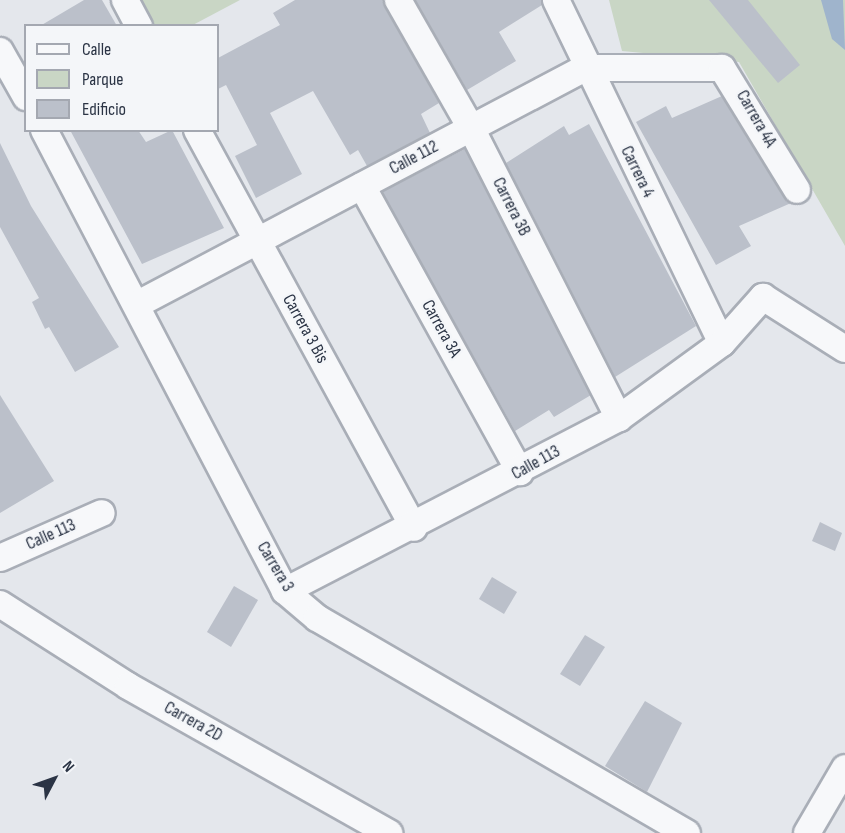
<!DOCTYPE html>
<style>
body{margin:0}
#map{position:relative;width:845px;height:833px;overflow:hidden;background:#e4e7ec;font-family:"Sofia Sans Condensed",sans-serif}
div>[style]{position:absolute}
.green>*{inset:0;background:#c9d6c5}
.water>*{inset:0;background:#9fb4cc}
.building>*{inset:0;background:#bbc0ca}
.roads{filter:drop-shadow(2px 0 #a9aeb7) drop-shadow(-2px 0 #a9aeb7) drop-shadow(0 2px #a9aeb7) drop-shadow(0 -2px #a9aeb7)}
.street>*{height:26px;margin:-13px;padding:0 13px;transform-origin:13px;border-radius:13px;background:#f7f8fa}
span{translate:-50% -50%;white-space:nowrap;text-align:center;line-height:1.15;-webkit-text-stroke:5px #f4f6f9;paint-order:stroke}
.street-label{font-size:18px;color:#2b3445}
.legend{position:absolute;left:24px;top:24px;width:195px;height:108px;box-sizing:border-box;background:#f4f6f9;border:2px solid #a4a8b1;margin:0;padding:8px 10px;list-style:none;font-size:18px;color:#2b3445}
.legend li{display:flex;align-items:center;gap:12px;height:30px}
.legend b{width:30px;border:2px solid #a4a8b1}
.north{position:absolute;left:24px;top:749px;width:60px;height:60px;-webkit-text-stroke:4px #f4f6f9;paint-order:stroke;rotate:49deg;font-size:16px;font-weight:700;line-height:24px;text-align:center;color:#2b3445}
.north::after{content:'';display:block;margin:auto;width:21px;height:27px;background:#2b3445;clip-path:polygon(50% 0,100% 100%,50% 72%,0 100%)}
</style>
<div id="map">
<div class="green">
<i style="clip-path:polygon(137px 0,240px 0,191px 26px,150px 25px)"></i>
<i style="clip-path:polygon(609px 0,845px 0,845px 246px,739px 62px,622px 51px)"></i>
</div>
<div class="water">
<i style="clip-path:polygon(821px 0,843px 0,845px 50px,832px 39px)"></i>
</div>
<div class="building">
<i style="clip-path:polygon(84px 0,102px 0,117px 26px,40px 26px)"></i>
<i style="clip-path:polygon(295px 0,383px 0,439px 103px,421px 114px,430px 133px,367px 166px,358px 150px,350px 155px,313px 91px,270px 113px,302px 174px,256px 198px,235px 156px,257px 145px,226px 85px,218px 89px,218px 58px,280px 25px,273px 13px)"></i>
<i style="clip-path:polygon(415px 0,541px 0,542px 5px,499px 32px,516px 61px,467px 90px)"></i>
<i style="clip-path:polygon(709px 0,748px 0,800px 65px,778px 83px)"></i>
<i style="clip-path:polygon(722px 96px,791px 203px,739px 226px,751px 246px,716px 265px,636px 122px,666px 106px,672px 118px)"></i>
<i style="clip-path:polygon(589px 124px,696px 326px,615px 377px,506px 163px,564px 126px,569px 135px)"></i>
<i style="clip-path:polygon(70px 130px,138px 130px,146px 142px,172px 130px,224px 228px,142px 264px)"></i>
<i style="clip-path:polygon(0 143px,31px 206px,119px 347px,75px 372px,49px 327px,45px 329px,32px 302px,39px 298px,0 227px)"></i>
<i style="clip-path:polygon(465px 149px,591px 395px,554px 417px,549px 410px,515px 431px,382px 192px)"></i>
<i style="clip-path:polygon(0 395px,54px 481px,0 513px)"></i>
<i style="clip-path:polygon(820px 522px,842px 533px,835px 551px,812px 541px)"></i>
<i style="clip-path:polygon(492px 577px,517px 592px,504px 614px,479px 599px)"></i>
<i style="clip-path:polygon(234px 586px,258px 600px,231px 647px,207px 632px)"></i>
<i style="clip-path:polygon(585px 635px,605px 647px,580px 686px,560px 674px)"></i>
<i style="clip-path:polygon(645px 701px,682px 723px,647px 792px,605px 766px)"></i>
</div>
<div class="roads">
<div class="street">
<i style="left:125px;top:0;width:30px;rotate:62deg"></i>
<i style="left:398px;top:0;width:147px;rotate:60.3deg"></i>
<i style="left:471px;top:128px;width:326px;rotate:63deg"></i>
<i style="left:556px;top:0;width:381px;rotate:64.2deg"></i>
<i style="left:0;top:51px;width:53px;rotate:60.5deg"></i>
<i style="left:44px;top:130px;width:520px;rotate:62.4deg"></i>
<i style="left:285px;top:591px;width:42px;rotate:40.2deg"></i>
<i style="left:317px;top:618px;width:428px;rotate:30.2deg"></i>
<i style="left:197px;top:130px;width:453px;rotate:61.4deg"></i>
<i style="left:362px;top:186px;width:327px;rotate:61.1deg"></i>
<i style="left:138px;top:304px;width:505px;rotate:-27.83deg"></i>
<i style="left:585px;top:68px;width:137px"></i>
<i style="left:722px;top:68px;width:143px;rotate:58.4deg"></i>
<i style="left:0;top:558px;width:111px;rotate:-23.8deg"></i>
<i style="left:285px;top:591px;width:376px;rotate:-27.4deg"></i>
<i style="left:619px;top:418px;width:127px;rotate:-36.1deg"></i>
<i style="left:722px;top:343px;width:62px;rotate:-48.3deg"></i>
<i style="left:763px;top:297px;width:97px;rotate:32.4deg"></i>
<i style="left:0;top:604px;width:152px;rotate:32.6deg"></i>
<i style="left:128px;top:686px;width:300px;rotate:29.4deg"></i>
<i style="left:807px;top:833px;width:75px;rotate:-59.7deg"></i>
</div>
</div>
<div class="street-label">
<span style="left:756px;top:119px;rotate:60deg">Carrera 4A</span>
<span style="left:414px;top:158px;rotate:-28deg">Calle 112</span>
<span style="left:637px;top:172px;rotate:64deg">Carrera 4</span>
<span style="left:511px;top:207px;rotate:63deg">Carrera 3B</span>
<span style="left:305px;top:329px;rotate:61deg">Carrera 3 Bis</span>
<span style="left:441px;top:329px;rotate:61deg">Carrera 3A</span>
<span style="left:536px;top:463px;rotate:-29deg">Calle 113</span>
<span style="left:51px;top:535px;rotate:-24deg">Calle 113</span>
<span style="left:275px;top:567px;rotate:59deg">Carrera 3</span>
<span style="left:193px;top:722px;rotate:29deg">Carrera 2D</span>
</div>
<ul class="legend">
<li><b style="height:8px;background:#f7f8fa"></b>Calle</li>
<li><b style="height:16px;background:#c9d6c5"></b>Parque</li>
<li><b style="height:16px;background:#bbc0ca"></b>Edificio</li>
</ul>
<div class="north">N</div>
</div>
